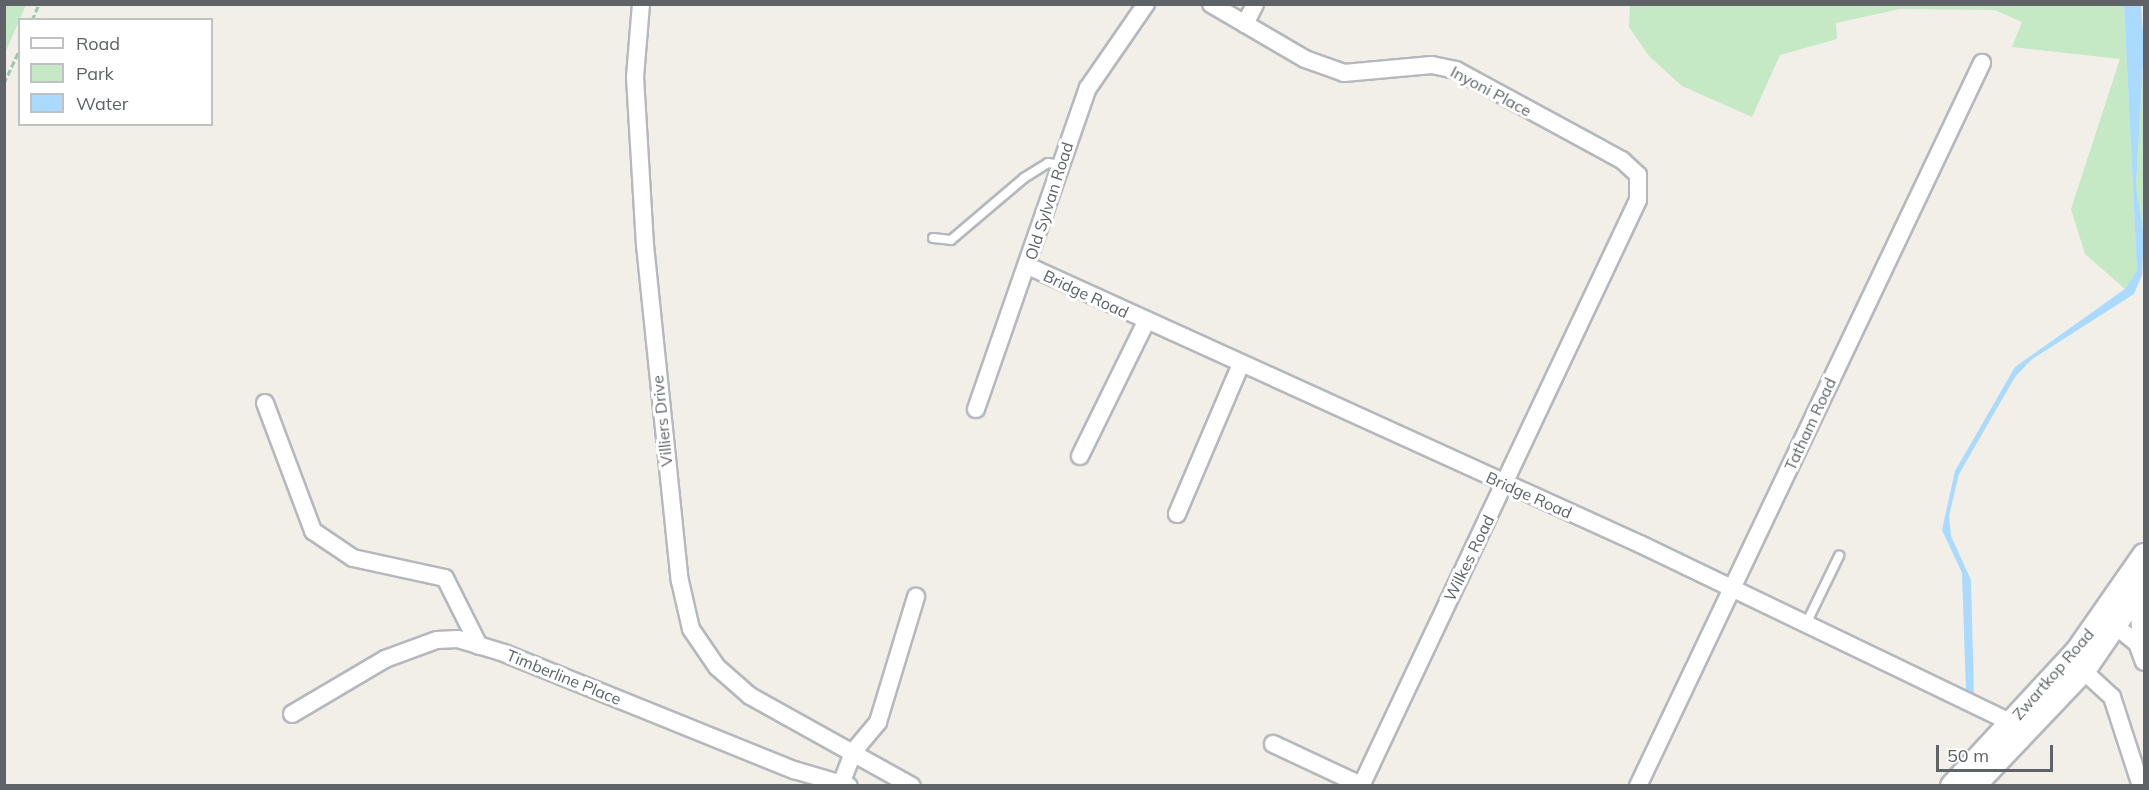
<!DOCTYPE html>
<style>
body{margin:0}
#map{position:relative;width:2149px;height:790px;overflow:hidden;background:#f1efe8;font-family:Mulish,sans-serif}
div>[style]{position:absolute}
.green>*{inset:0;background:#c5e8c5}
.water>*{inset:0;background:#aadaff}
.path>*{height:3px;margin-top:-1.5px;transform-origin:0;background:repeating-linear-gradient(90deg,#9cc7a9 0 6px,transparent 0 9px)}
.roads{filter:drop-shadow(2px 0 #b5b8bc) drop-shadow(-2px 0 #b5b8bc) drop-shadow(0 2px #b5b8bc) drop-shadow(0 -2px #b5b8bc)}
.lane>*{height:8px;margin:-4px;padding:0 4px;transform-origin:4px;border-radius:4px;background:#fff}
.street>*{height:16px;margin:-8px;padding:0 8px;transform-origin:8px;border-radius:8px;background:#fff}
.secondary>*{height:22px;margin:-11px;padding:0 11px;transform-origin:11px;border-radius:11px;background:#fff}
span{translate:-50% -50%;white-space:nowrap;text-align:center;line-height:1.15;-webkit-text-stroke:6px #fff;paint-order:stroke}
.street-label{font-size:16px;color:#5f6368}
.frame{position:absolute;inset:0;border:6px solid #5f6368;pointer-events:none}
.legend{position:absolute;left:18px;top:18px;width:195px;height:108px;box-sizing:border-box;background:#fff;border:2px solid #bfc1c3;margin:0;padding:8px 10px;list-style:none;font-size:18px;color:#5f6368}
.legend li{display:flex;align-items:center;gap:12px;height:30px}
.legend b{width:30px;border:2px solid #bfc1c3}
.scale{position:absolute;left:1936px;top:745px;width:117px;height:27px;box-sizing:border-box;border:3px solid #5f6368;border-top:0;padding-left:8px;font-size:18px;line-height:21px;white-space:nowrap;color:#5f6368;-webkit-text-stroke:4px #fff;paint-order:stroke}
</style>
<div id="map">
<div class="green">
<i style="clip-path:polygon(5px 4px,26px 5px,5px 53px,4px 5px)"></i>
<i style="clip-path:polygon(1630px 4px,2124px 5px,2137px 271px,2125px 289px,2085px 254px,2071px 209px,2120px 59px,2012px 47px,2022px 22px,1995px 10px,1900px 9px,1836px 23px,1837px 39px,1780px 55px,1752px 117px,1682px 86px,1649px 56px,1629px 27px)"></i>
<i style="clip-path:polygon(2144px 51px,2144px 235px,2136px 186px)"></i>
</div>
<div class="water">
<i style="clip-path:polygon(2124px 5px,2141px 5px,2144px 48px,2136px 186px,2144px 235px,2142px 275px,2134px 294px,2031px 360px,2015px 377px,1959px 474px,1949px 516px,1951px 536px,1971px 580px,1974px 696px,1966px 692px,1962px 573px,1942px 530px,1955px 471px,2015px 367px,2125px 289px,2137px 271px)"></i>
</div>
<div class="path">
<i style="left:32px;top:20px;width:17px;rotate:-66deg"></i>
<i style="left:4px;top:83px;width:38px;rotate:-65deg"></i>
</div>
<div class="roads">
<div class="lane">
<i style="left:933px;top:238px;width:18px;rotate:6deg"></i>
<i style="left:951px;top:240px;width:96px;rotate:-40.3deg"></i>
<i style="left:1024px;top:178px;width:28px;rotate:-32deg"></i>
<i style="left:1048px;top:163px;width:13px;rotate:9deg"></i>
<i style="left:1806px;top:624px;width:76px;rotate:-64.1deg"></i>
</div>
<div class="street">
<i style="left:641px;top:4px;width:73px;rotate:94.7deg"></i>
<i style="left:635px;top:77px;width:168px;rotate:86.6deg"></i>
<i style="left:645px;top:245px;width:338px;rotate:84.1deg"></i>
<i style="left:680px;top:581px;width:49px;rotate:77.1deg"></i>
<i style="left:691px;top:629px;width:46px;rotate:55.6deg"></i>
<i style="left:717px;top:667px;width:44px;rotate:41.3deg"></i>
<i style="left:750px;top:696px;width:185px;rotate:29.1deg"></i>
<i style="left:1211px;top:4px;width:109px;rotate:30.3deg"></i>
<i style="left:1305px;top:59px;width:41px;rotate:19.7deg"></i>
<i style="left:1344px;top:73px;width:88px;rotate:-5.2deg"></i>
<i style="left:1432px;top:65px;width:25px;rotate:12deg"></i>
<i style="left:1456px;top:70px;width:189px;rotate:28.5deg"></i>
<i style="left:1622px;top:160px;width:22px;rotate:43deg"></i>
<i style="left:1638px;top:175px;width:25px;rotate:90deg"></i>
<i style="left:1638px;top:200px;width:648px;rotate:115.3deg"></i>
<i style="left:1245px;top:24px;width:22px;rotate:-63deg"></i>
<i style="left:1028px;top:266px;width:672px;rotate:24.43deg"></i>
<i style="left:1640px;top:544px;width:422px;rotate:25.7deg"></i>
<i style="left:265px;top:403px;width:137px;rotate:69.4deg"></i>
<i style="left:313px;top:531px;width:48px;rotate:34deg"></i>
<i style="left:353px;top:558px;width:94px;rotate:12.3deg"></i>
<i style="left:445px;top:578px;width:76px;rotate:63.4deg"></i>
<i style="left:976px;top:409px;width:340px;rotate:-70.8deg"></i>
<i style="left:1088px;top:88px;width:102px;rotate:-55.4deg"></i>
<i style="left:1080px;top:456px;width:149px;rotate:-63.8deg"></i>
<i style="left:1177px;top:514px;width:161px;rotate:-66.9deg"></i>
<i style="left:2107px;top:619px;width:38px;rotate:39deg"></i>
<i style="left:2137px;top:643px;width:20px;rotate:70deg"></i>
<i style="left:2076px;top:664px;width:49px;rotate:42.5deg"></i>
<i style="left:2112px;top:697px;width:94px;rotate:72deg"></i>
<i style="left:292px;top:714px;width:108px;rotate:-30.6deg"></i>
<i style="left:385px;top:659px;width:55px;rotate:-20.1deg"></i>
<i style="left:437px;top:640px;width:21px;rotate:-3deg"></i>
<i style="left:458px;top:639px;width:48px;rotate:16.9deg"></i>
<i style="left:504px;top:653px;width:313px;rotate:22deg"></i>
<i style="left:794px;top:770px;width:57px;rotate:16.2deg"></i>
<i style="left:1273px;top:744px;width:99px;rotate:25deg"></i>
<i style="left:841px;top:784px;width:34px;rotate:-69deg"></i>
<i style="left:853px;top:752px;width:39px;rotate:-50deg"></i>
<i style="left:878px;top:722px;width:131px;rotate:-73.1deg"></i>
<i style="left:1638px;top:786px;width:801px;rotate:-64.56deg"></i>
</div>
<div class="secondary">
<i style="left:2141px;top:588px;width:61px;rotate:87.2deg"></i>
<i style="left:1952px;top:786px;width:184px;rotate:-47.2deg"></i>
<i style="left:2077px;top:651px;width:117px;rotate:-55.1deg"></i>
<i style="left:1974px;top:786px;width:161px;rotate:-46.5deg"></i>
<i style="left:2085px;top:669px;width:104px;rotate:-55.5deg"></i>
</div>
</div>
<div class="street-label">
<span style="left:1491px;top:91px;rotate:28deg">Inyoni Place</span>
<span style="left:1049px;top:201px;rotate:-72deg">Old Sylvan Road</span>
<span style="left:1086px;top:294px;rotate:25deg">Bridge Road</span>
<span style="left:662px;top:421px;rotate:-96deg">Villiers Drive</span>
<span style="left:1810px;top:424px;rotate:-65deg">Tatham Road</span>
<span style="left:1529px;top:495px;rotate:24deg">Bridge Road</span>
<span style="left:1469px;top:558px;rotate:-64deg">Wilkes Road</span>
<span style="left:2053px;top:674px;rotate:-49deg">Zwartkop Road</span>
<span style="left:564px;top:677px;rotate:22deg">Timberline Place</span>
</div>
<div class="frame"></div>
<ul class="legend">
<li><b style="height:8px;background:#fff"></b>Road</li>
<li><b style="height:16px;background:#c5e8c5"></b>Park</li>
<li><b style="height:16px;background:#aadaff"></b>Water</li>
</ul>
<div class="scale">50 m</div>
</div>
